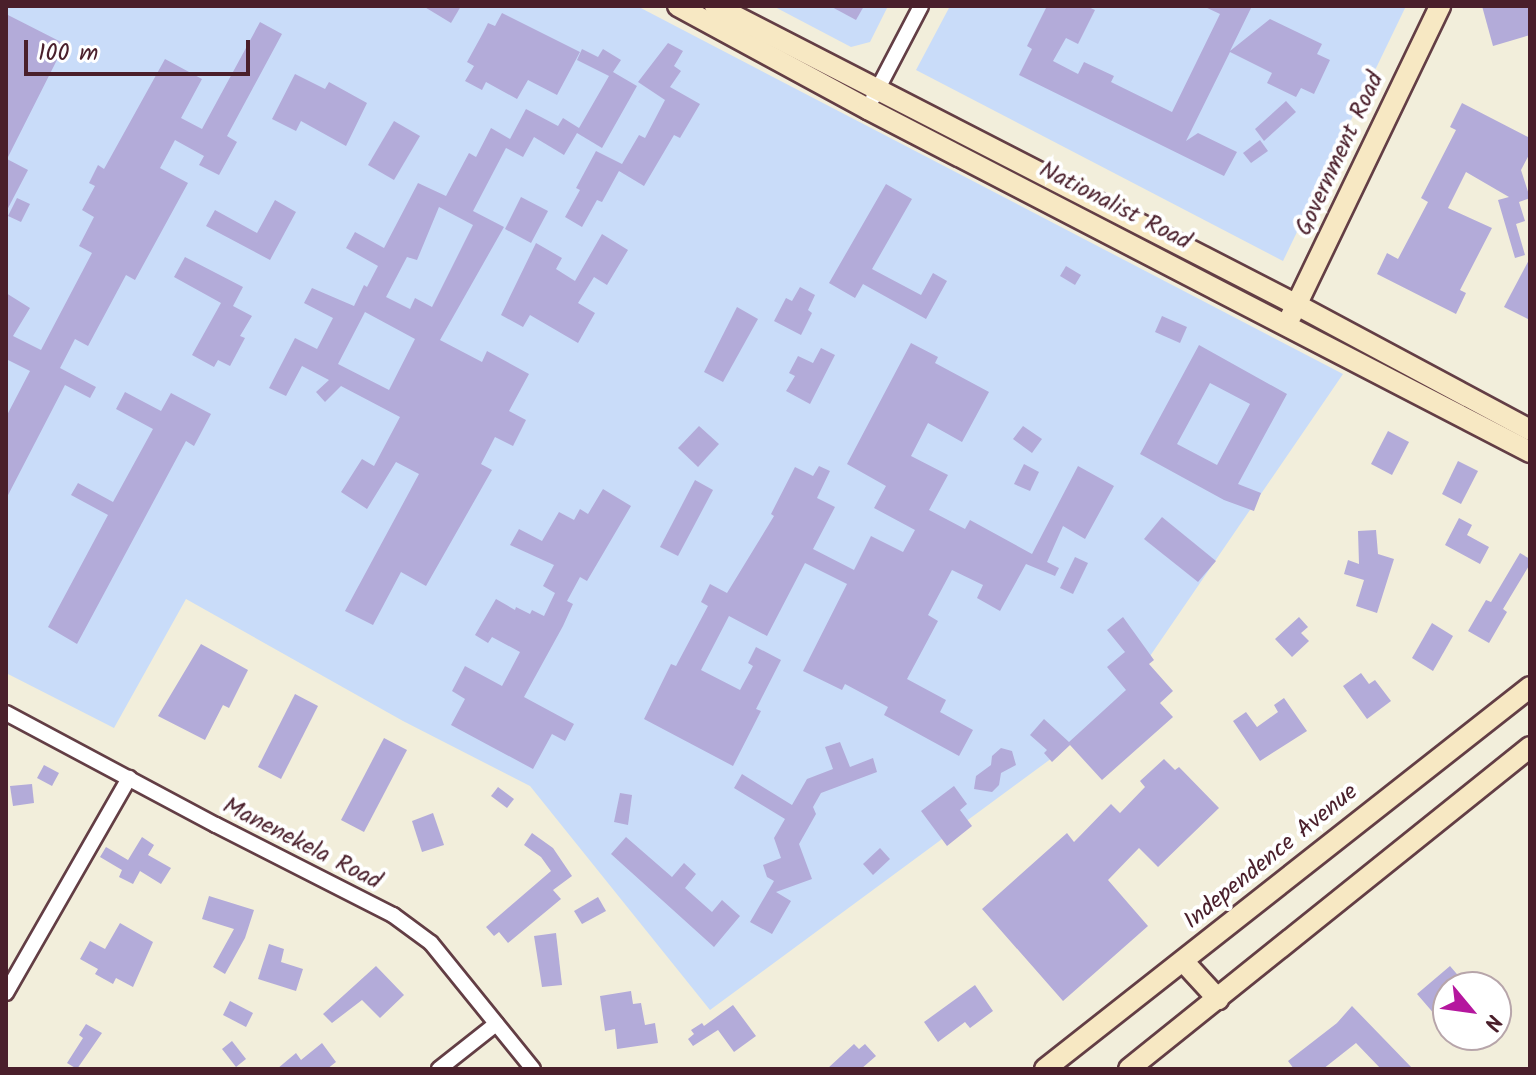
<!DOCTYPE html>
<style>
body{margin:0}
#map{position:relative;width:1536px;height:1075px;overflow:hidden;background:#f2eedb;font-family:Kalam,sans-serif}
div>[style]{position:absolute}
.built>*{inset:0;background:#c9dcf9}
.building>*{inset:0;background:#b3abd9}
.roads{filter:drop-shadow(2px 0 #633e45) drop-shadow(-2px 0 #633e45) drop-shadow(0 2px #633e45) drop-shadow(0 -2px #633e45)}
.street>*{height:14px;margin:-7px;padding:0 7px;transform-origin:7px;border-radius:7px;background:#fff}
.secondary>*{height:20px;margin:-10px;padding:0 10px;transform-origin:10px;border-radius:10px;background:#f7e8c3}
span{translate:-50% -50%;white-space:nowrap;text-align:center;line-height:1.15;-webkit-text-stroke:8px #fff;paint-order:stroke}
.street-label{font-size:24px;color:#4a1f2b}
.frame{position:absolute;inset:0;border:8px solid #4a1f2b;pointer-events:none}
.north{position:absolute;left:1432px;top:971px;width:80px;height:80px;box-sizing:border-box;background:#fff;border:2px solid #b7a5aa;border-radius:50%;rotate:119deg;font-size:22px;font-weight:700;line-height:32px;text-align:center;color:#4a1f2b}
.north::after{content:'';display:block;margin:auto;width:28px;height:36px;background:#b5179e;clip-path:polygon(50% 0,100% 100%,50% 72%,0 100%)}
.scale{position:absolute;left:24px;top:40px;width:226px;height:36px;box-sizing:border-box;border:4px solid #4a1f2b;border-top:0;padding-left:10px;font-size:24px;line-height:28px;white-space:nowrap;color:#4a1f2b;-webkit-text-stroke:6px #fff;paint-order:stroke}
</style>
<div id="map">
<div class="built">
<i style="clip-path:polygon(6px 6px,637px 6px,1343px 374px,1109px 716px,710px 1010px,530px 786px,403px 721px,186px 599px,114px 728px,6px 673px)"></i>
<i style="clip-path:polygon(773px 6px,888px 6px,870px 42px,851px 47px)"></i>
<i style="clip-path:polygon(950px 6px,1406px 6px,1283px 261px,916px 70px)"></i>
</div>
<div class="building">
<i style="clip-path:polygon(423px 6px,461px 6px,451px 23px)"></i>
<i style="clip-path:polygon(830px 6px,864px 6px,856px 20px)"></i>
<i style="clip-path:polygon(1047px 6px,1086px 6px,1095px 10px,1078px 44px,1066px 38px,1053px 61px,1078px 74px,1084px 62px,1114px 76px,1111px 82px,1172px 112px,1220px 14px,1203px 6px,1252px 6px,1230px 51px,1270px 19px,1322px 44px,1317px 54px,1330px 60px,1314px 94px,1301px 88px,1296px 97px,1267px 83px,1272px 73px,1230px 52px,1186px 141px,1198px 133px,1237px 152px,1224px 176px,1019px 75px,1032px 49px,1027px 46px)"></i>
<i style="clip-path:polygon(1482px 6px,1530px 6px,1530px 35px,1493px 46px)"></i>
<i style="clip-path:polygon(502px 13px,580px 52px,557px 95px,528px 80px,517px 99px,486px 82px,482px 90px,465px 81px,474px 66px,467px 62px,483px 33px,488px 23px,495px 26px)"></i>
<i style="clip-path:polygon(6px 14px,65px 44px,7px 159px,28px 170px,6px 212px)"></i>
<i style="clip-path:polygon(260px 22px,282px 34px,227px 136px,237px 142px,219px 175px,199px 165px,204px 156px,175px 140px,160px 168px,188px 183px,135px 280px,126px 275px,88px 346px,75px 339px,60px 368px,96px 387px,90px 398px,65px 385px,6px 499px,6px 417px,30px 371px,6px 359px,6px 293px,30px 308px,13px 336px,41px 350px,92px 253px,79px 246px,94px 217px,82px 210px,95px 186px,89px 183px,98px 165px,104px 169px,165px 59px,202px 79px,181px 118px,202px 129px)"></i>
<i style="clip-path:polygon(668px 43px,683px 51px,674px 66px,681px 71px,670px 87px,700px 104px,680px 138px,674px 135px,644px 186px,619px 171px,602px 202px,597px 200px,582px 227px,565px 217px,580px 190px,576px 188px,596px 151px,622px 164px,639px 135px,645px 138px,665px 100px,638px 82px)"></i>
<i style="clip-path:polygon(evenodd,582px 49px,598px 57px,603px 49px,621px 60px,613px 72px,637px 86px,602px 148px,577px 133px,564px 155px,534px 137px,523px 157px,506px 148px,473px 211px,504px 227px,440px 340px,482px 362px,487px 351px,529px 374px,509px 411px,526px 420px,513px 446px,495px 437px,481px 464px,492px 470px,426px 586px,401px 572px,373px 625px,345px 611px,419px 474px,396px 462px,367px 509px,341px 492px,362px 459px,374px 466px,400px 417px,341px 386px,325px 402px,316px 392px,329px 380px,302px 366px,286px 396px,269px 388px,295px 338px,317px 349px,333px 318px,304px 303px,312px 288px,354px 306px,364px 285px,367px 287px,378px 266px,346px 248px,355px 232px,384px 248px,418px 183px,446px 196px,469px 153px,476px 157px,491px 128px,510px 139px,526px 109px,558px 126px,563px 118px,579px 128px,609px 76px,577px 60px,582px 49px,439px 207px,473px 225px,432px 307px,415px 298px,410px 309px,386px 297px,407px 257px,417px 260px,439px 207px,582px 49px,365px 312px,415px 339px,389px 390px,338px 364px,365px 312px)"></i>
<i style="clip-path:polygon(295px 74px,325px 89px,329px 82px,367px 103px,346px 146px,301px 121px,296px 131px,272px 119px)"></i>
<i style="clip-path:polygon(1286px 101px,1296px 112px,1264px 141px,1255px 129px)"></i>
<i style="clip-path:polygon(1462px 103px,1530px 138px,1530px 153px,1521px 170px,1530px 198px,1519px 202px,1525px 221px,1516px 224px,1525px 255px,1515px 258px,1498px 200px,1509px 197px,1466px 172px,1448px 208px,1492px 228px,1460px 290px,1466px 293px,1456px 314px,1377px 274px,1387px 253px,1398px 259px,1428px 202px,1421px 198px,1456px 130px,1450px 127px)"></i>
<i style="clip-path:polygon(394px 121px,420px 136px,394px 180px,368px 165px)"></i>
<i style="clip-path:polygon(1260px 140px,1268px 151px,1251px 163px,1243px 153px)"></i>
<i style="clip-path:polygon(886px 184px,912px 199px,872px 269px,921px 295px,933px 273px,947px 281px,926px 319px,863px 284px,855px 298px,829px 283px)"></i>
<i style="clip-path:polygon(521px 197px,548px 211px,531px 243px,505px 229px)"></i>
<i style="clip-path:polygon(17px 198px,30px 204px,21px 222px,8px 216px)"></i>
<i style="clip-path:polygon(275px 200px,296px 212px,270px 260px,206px 226px,215px 210px,257px 233px)"></i>
<i style="clip-path:polygon(602px 234px,628px 250px,607px 285px,594px 277px,578px 303px,595px 313px,578px 343px,530px 315px,523px 327px,501px 315px,536px 243px,562px 258px,556px 269px,575px 281px)"></i>
<i style="clip-path:polygon(185px 257px,243px 287px,233px 306px,252px 316px,240px 336px,245px 338px,230px 366px,218px 360px,214px 367px,192px 355px,221px 303px,174px 277px)"></i>
<i style="clip-path:polygon(1530px 258px,1530px 320px,1504px 307px)"></i>
<i style="clip-path:polygon(1066px 266px,1081px 275px,1075px 285px,1060px 276px)"></i>
<i style="clip-path:polygon(800px 287px,815px 295px,808px 310px,812px 313px,801px 335px,774px 321px,786px 298px,792px 301px)"></i>
<i style="clip-path:polygon(737px 307px,758px 319px,723px 382px,704px 372px)"></i>
<i style="clip-path:polygon(1162px 316px,1187px 327px,1180px 343px,1155px 332px)"></i>
<i style="clip-path:polygon(911px 343px,938px 357px,935px 363px,989px 392px,962px 442px,928px 423px,911px 456px,948px 475px,929px 510px,965px 529px,970px 520px,1032px 554px,1078px 466px,1114px 486px,1085px 539px,1063px 526px,1047px 562px,1059px 568px,1055px 576px,1026px 564px,1000px 611px,977px 598px,983px 585px,952px 570px,928px 615px,938px 621px,907px 679px,946px 700px,940px 712px,973px 730px,959px 756px,884px 715px,888px 707px,845px 684px,842px 690px,803px 671px,847px 584px,805px 563px,767px 636px,729px 616px,701px 670px,740px 690px,753px 666px,748px 663px,756px 647px,781px 660px,756px 709px,761px 711px,733px 766px,644px 719px,671px 664px,676px 666px,708px 606px,701px 602px,710px 584px,727px 593px,774px 516px,771px 514px,795px 467px,813px 476px,819px 466px,830px 471px,817px 498px,835px 507px,813px 549px,854px 570px,871px 536px,903px 552px,915px 530px,874px 508px,886px 486px,847px 464px)"></i>
<i style="clip-path:polygon(evenodd,1199px 345px,1287px 394px,1238px 484px,1261px 493px,1254px 511px,1224px 500px,1140px 454px,1199px 345px,1210px 383px,1250px 404px,1217px 465px,1177px 444px,1210px 383px)"></i>
<i style="clip-path:polygon(821px 348px,835px 355px,810px 404px,786px 391px,795px 376px,789px 373px,798px 356px,813px 363px)"></i>
<i style="clip-path:polygon(125px 392px,161px 411px,171px 393px,211px 414px,194px 446px,186px 441px,77px 644px,48px 627px,108px 515px,71px 495px,78px 483px,113px 502px,153px 429px,116px 409px)"></i>
<i style="clip-path:polygon(699px 426px,719px 444px,698px 467px,678px 448px)"></i>
<i style="clip-path:polygon(1023px 426px,1042px 439px,1032px 453px,1013px 439px)"></i>
<i style="clip-path:polygon(1388px 431px,1409px 442px,1392px 475px,1371px 464px)"></i>
<i style="clip-path:polygon(1458px 461px,1478px 471px,1461px 504px,1442px 494px)"></i>
<i style="clip-path:polygon(1024px 464px,1039px 472px,1030px 491px,1014px 484px)"></i>
<i style="clip-path:polygon(695px 480px,713px 490px,678px 556px,660px 547px)"></i>
<i style="clip-path:polygon(603px 489px,631px 506px,587px 581px,580px 577px,567px 601px,573px 604px,563px 626px,524px 697px,574px 724px,565px 741px,552px 734px,533px 769px,451px 725px,465px 699px,452px 691px,465px 666px,502px 686px,520px 652px,492px 637px,488px 643px,475px 635px,496px 599px,515px 610px,516px 607px,530px 614px,532px 610px,544px 616px,555px 593px,543px 586px,554px 565px,510px 545px,519px 529px,542px 541px,559px 512px,574px 520px,580px 509px,588px 514px)"></i>
<i style="clip-path:polygon(1162px 517px,1216px 561px,1198px 582px,1144px 539px)"></i>
<i style="clip-path:polygon(1459px 518px,1472px 525px,1467px 535px,1489px 547px,1480px 564px,1445px 545px)"></i>
<i style="clip-path:polygon(1376px 530px,1378px 554px,1394px 559px,1377px 613px,1356px 606px,1364px 580px,1344px 574px,1348px 560px,1359px 564px,1358px 531px)"></i>
<i style="clip-path:polygon(1520px 553px,1530px 559px,1530px 564px,1503px 609px,1507px 612px,1489px 643px,1468px 631px,1486px 600px,1491px 602px)"></i>
<i style="clip-path:polygon(1075px 557px,1088px 563px,1073px 594px,1060px 588px)"></i>
<i style="clip-path:polygon(1123px 617px,1154px 660px,1149px 664px,1173px 691px,1160px 703px,1173px 717px,1102px 780px,1070px 745px,1052px 762px,1044px 753px,1047px 750px,1030px 735px,1044px 719px,1069px 742px,1126px 690px,1107px 667px,1125px 652px,1107px 630px)"></i>
<i style="clip-path:polygon(1299px 617px,1308px 627px,1301px 633px,1309px 641px,1292px 657px,1275px 639px)"></i>
<i style="clip-path:polygon(1432px 623px,1453px 636px,1433px 671px,1412px 658px)"></i>
<i style="clip-path:polygon(201px 644px,248px 670px,229px 708px,223px 705px,205px 740px,158px 716px)"></i>
<i style="clip-path:polygon(1361px 673px,1369px 684px,1375px 680px,1391px 701px,1367px 719px,1343px 686px)"></i>
<i style="clip-path:polygon(295px 694px,318px 706px,281px 779px,258px 767px)"></i>
<i style="clip-path:polygon(1284px 698px,1307px 731px,1260px 761px,1233px 721px,1246px 712px,1257px 727px,1278px 712px,1274px 705px)"></i>
<i style="clip-path:polygon(384px 738px,407px 750px,364px 832px,341px 820px)"></i>
<i style="clip-path:polygon(840px 742px,850px 767px,873px 758px,877px 772px,821px 793px,813px 807px,816px 814px,799px 844px,812px 879px,776px 892px,791px 901px,772px 934px,750px 922px,774px 881px,767px 877px,763px 865px,781px 858px,774px 838px,785px 819px,734px 788px,742px 774px,792px 805px,807px 779px,833px 769px,825px 747px)"></i>
<i style="clip-path:polygon(1001px 748px,1012px 751px,1016px 765px,1001px 773px,999px 785px,992px 792px,974px 789px,976px 776px,991px 765px,992px 756px)"></i>
<i style="clip-path:polygon(1164px 759px,1175px 770px,1179px 767px,1219px 808px,1158px 867px,1139px 848px,1108px 880px,1148px 926px,1063px 1001px,982px 909px,1067px 833px,1074px 842px,1111px 804px,1120px 813px,1145px 787px,1140px 781px)"></i>
<i style="clip-path:polygon(44px 765px,59px 773px,52px 786px,37px 778px)"></i>
<i style="clip-path:polygon(32px 784px,34px 803px,13px 806px,10px 786px)"></i>
<i style="clip-path:polygon(954px 786px,967px 804px,960px 810px,972px 826px,947px 846px,921px 811px)"></i>
<i style="clip-path:polygon(498px 787px,514px 799px,507px 808px,491px 796px)"></i>
<i style="clip-path:polygon(620px 793px,632px 795px,628px 825px,614px 822px)"></i>
<i style="clip-path:polygon(433px 813px,444px 845px,422px 852px,412px 821px)"></i>
<i style="clip-path:polygon(532px 833px,553px 848px,572px 876px,553px 890px,561px 899px,508px 943px,499px 932px,494px 936px,486px 927px,551px 871px,541px 857px,524px 845px)"></i>
<i style="clip-path:polygon(142px 837px,154px 845px,148px 855px,171px 868px,161px 884px,140px 871px,133px 884px,119px 877px,122px 870px,100px 857px,106px 847px,128px 860px)"></i>
<i style="clip-path:polygon(626px 837px,672px 877px,684px 863px,696px 874px,685px 888px,712px 912px,722px 900px,740px 916px,714px 947px,611px 854px)"></i>
<i style="clip-path:polygon(880px 848px,890px 859px,873px 875px,863px 864px)"></i>
<i style="clip-path:polygon(209px 896px,254px 910px,245px 938px,225px 974px,213px 967px,234px 929px,202px 919px)"></i>
<i style="clip-path:polygon(598px 897px,606px 911px,582px 924px,574px 911px)"></i>
<i style="clip-path:polygon(120px 923px,153px 942px,133px 987px,116px 978px,113px 984px,95px 974px,98px 969px,80px 959px,90px 941px,105px 949px)"></i>
<i style="clip-path:polygon(556px 933px,562px 985px,542px 987px,534px 936px)"></i>
<i style="clip-path:polygon(269px 944px,284px 949px,281px 962px,303px 969px,296px 991px,258px 979px)"></i>
<i style="clip-path:polygon(376px 966px,404px 995px,380px 1018px,362px 1000px,332px 1023px,323px 1014px)"></i>
<i style="clip-path:polygon(1450px 966px,1468px 987px,1448px 987px,1448px 1006px,1436px 1016px,1417px 994px)"></i>
<i style="clip-path:polygon(975px 985px,993px 1011px,970px 1028px,965px 1022px,938px 1042px,924px 1022px)"></i>
<i style="clip-path:polygon(631px 991px,633px 1004px,641px 1003px,645px 1025px,655px 1023px,658px 1043px,617px 1049px,615px 1029px,605px 1031px,600px 996px)"></i>
<i style="clip-path:polygon(230px 1001px,253px 1013px,246px 1027px,223px 1015px)"></i>
<i style="clip-path:polygon(733px 1005px,756px 1036px,734px 1052px,718px 1030px,693px 1046px,688px 1039px,694px 1034px,691px 1030px,702px 1023px,704px 1026px)"></i>
<i style="clip-path:polygon(1352px 1006px,1413px 1069px,1381px 1069px,1356px 1043px,1323px 1069px,1294px 1069px,1288px 1061px,1337px 1023px)"></i>
<i style="clip-path:polygon(86px 1024px,102px 1033px,77px 1069px,67px 1063px,83px 1038px,79px 1035px)"></i>
<i style="clip-path:polygon(232px 1041px,246px 1059px,236px 1067px,222px 1049px)"></i>
<i style="clip-path:polygon(322px 1043px,336px 1062px,327px 1069px,277px 1069px,296px 1053px,301px 1060px)"></i>
<i style="clip-path:polygon(854px 1044px,859px 1049px,865px 1044px,876px 1056px,861px 1069px,827px 1069px)"></i>
</div>
<div class="roads">
<div class="street">
<i style="left:873px;top:98px;width:104px;rotate:-62.4deg"></i>
<i style="left:6px;top:713px;width:238px;rotate:28.1deg"></i>
<i style="left:216px;top:825px;width:199px;rotate:27deg"></i>
<i style="left:393px;top:915px;width:47px;rotate:36.4deg"></i>
<i style="left:431px;top:943px;width:162px;rotate:51deg"></i>
<i style="left:6px;top:993px;width:248px;rotate:-60.2deg"></i>
<i style="left:439px;top:1069px;width:73px;rotate:-38.3deg"></i>
</div>
<div class="secondary">
<i style="left:678px;top:6px;width:216px;rotate:28.5deg"></i>
<i style="left:868px;top:109px;width:746px;rotate:27.39deg"></i>
<i style="left:715px;top:6px;width:654px;rotate:27.19deg"></i>
<i style="left:1297px;top:305px;width:264px;rotate:28.2deg"></i>
<i style="left:1291px;top:316px;width:344px;rotate:-64.3deg"></i>
<i style="left:1183px;top:961px;width:52px;rotate:47.4deg"></i>
<i style="left:1045px;top:1069px;width:617px;rotate:-38.22deg"></i>
<i style="left:1129px;top:1069px;width:514px;rotate:-38.76deg"></i>
</div>
</div>
<div class="street-label">
<span style="left:1340px;top:154px;rotate:-65deg">Government Road</span>
<span style="left:1115px;top:206px;rotate:27deg">Nationalist Road</span>
<span style="left:302px;top:844px;rotate:27deg">Manenekela Road</span>
<span style="left:1271px;top:857px;rotate:-39deg">Independence Avenue</span>
</div>
<div class="frame"></div>
<div class="north">N</div>
<div class="scale">100 m</div>
</div>
